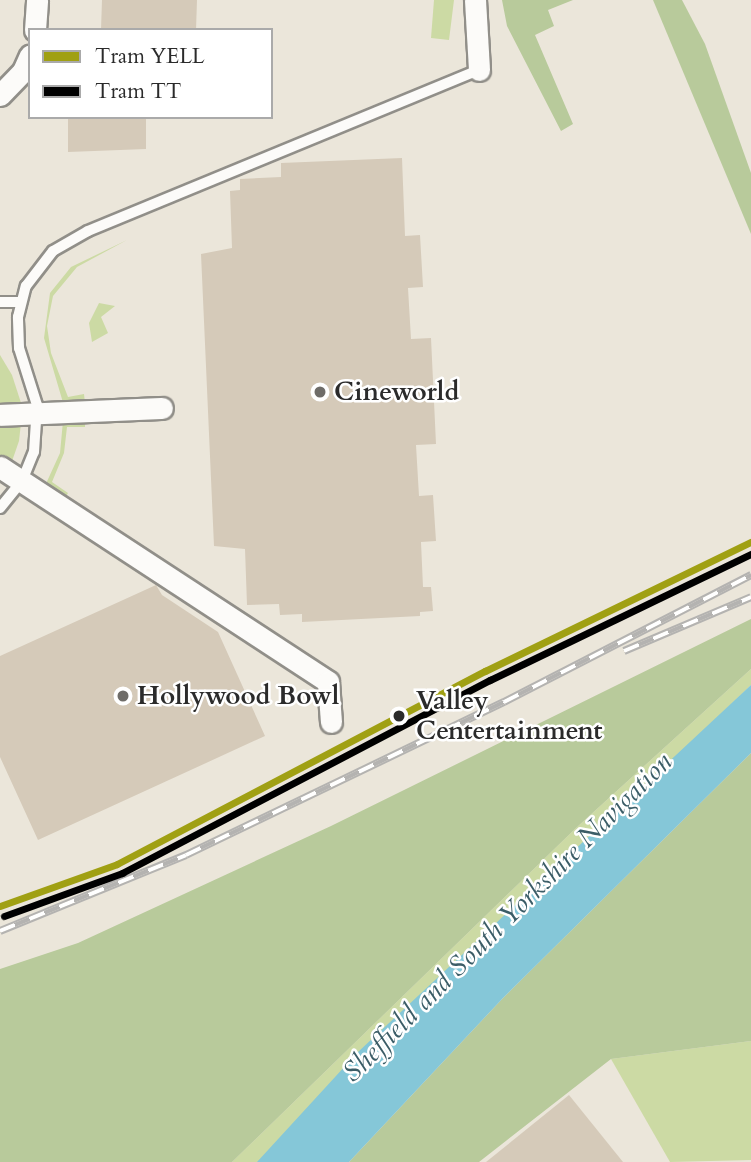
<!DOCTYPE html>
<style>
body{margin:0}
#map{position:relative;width:751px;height:1162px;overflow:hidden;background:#ebe6da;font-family:Cardo,serif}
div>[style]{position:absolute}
.green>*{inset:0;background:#ccdaa4}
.forest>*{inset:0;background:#b8ca9b}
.water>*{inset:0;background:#85c7d8}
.building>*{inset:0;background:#d5cab9}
.roads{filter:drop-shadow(2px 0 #918f89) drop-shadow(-2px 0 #918f89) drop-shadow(0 2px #918f89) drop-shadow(0 -2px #918f89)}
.lane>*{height:10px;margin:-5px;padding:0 5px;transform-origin:5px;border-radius:5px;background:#fcfbf9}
.street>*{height:21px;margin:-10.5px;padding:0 10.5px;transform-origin:10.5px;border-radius:10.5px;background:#fcfbf9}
.rail>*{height:8px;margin-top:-4px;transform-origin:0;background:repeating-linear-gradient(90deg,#fff 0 16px,#b4b3b1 0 32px);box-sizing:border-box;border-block:2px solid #b4b3b1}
.tram-1>*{height:7px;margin:-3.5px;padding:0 3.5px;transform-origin:3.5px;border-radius:3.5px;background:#a0a013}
.tram-2>*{height:7px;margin:-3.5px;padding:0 3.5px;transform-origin:3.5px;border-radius:3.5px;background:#000}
.dots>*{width:19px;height:19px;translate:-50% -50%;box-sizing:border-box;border:4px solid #fff;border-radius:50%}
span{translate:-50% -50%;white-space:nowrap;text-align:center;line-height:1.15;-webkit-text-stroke:5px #fff;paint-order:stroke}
.poi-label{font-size:26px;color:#2b2b2b;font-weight:700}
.left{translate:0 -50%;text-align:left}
.stop-label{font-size:26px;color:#2b2b2b;font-weight:700}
.water-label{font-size:28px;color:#3b5d67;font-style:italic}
.legend{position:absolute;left:28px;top:28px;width:245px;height:91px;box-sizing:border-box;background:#fff;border:2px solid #aaa;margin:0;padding:9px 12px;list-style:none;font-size:21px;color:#2b2b2b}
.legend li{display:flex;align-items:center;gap:14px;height:35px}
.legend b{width:35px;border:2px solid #aaa}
</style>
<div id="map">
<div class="green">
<i style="clip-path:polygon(434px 0,454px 0,449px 40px,431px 38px)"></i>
<i style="clip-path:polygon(127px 240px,77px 267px,53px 296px,47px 326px,51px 353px,68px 397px,84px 394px,85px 403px,64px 406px,44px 338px,50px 293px,71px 267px)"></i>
<i style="clip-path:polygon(99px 303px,115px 306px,101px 317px,108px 333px,92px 342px,89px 323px)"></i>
<i style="clip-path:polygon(0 355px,12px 375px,22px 406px,0 407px)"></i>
<i style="clip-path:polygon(85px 418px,85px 427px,67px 427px,64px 453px,52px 482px,68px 493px,64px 500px,44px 488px,60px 453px,63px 421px)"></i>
<i style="clip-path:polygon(21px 423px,19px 441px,10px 467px,0 460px,0 424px)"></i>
<i style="clip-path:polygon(751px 669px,751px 685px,357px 1065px,263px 1162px,232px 1162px,576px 828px)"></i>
<i style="clip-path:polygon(751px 1041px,751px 1160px,670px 1162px,611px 1059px)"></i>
</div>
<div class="forest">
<i style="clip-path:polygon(502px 0,573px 0,548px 10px,554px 26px,535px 35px,573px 124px,561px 131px,507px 26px)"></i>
<i style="clip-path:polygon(653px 0,682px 0,705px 44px,751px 173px,751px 234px)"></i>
<i style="clip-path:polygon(751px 619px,751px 669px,576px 828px,232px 1162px,0 1162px,0 969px,78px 943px,331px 826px)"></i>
<i style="clip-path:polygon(751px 753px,751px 1041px,611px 1059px,479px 1162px,349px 1162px,503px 998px)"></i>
</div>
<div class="water">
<i style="clip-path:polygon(751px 685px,751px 753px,503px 998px,349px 1162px,257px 1162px,358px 1052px)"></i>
</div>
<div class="building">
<i style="clip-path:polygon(102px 0,197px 0,196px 30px,101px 30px)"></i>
<i style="clip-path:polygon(68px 117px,146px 117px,146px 149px,68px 152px)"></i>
<i style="clip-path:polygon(402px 158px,405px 236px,420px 235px,423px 287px,408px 288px,411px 339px,431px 338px,436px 444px,416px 445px,419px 496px,433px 495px,436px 541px,421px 542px,423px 587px,431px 587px,433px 611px,420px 612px,420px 616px,302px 622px,302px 614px,280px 615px,279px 604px,247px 605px,245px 549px,214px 546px,201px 254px,232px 248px,230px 191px,240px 190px,240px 179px,281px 177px,281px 163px)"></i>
<i style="clip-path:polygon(156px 585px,162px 595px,218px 632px,265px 736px,38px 840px,0 757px,0 656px)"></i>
<i style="clip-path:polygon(569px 1095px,623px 1162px,486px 1162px)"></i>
</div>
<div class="roads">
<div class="lane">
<i style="left:0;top:302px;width:20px"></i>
<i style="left:0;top:508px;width:35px;rotate:-51deg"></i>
<i style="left:22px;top:481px;width:31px;rotate:-68deg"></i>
<i style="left:34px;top:452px;width:47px;rotate:-86.3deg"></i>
<i style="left:37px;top:405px;width:60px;rotate:-107.5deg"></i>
<i style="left:19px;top:348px;width:31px;rotate:-92deg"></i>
<i style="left:18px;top:317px;width:32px;rotate:-76deg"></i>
<i style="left:26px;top:286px;width:44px;rotate:-52.4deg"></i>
<i style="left:53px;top:251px;width:40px;rotate:-29.7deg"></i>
<i style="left:88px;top:231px;width:423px;rotate:-22.4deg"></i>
</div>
<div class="street">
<i style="left:475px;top:0;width:70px;rotate:86.7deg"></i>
<i style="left:35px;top:30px;width:30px;rotate:-86deg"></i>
<i style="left:0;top:95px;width:33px;rotate:-46deg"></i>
<i style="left:23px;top:71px;width:17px;rotate:-66deg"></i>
<i style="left:0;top:415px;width:162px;rotate:-2.5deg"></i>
<i style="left:0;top:467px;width:392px;rotate:33.2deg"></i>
<i style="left:328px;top:682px;width:40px;rotate:85.7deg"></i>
</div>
</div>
<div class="rail">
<i style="left:624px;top:651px;width:138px;rotate:-23deg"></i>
<i style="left:0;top:931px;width:201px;rotate:-22.2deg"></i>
<i style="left:186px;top:855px;width:353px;rotate:-25.7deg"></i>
<i style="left:504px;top:702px;width:278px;rotate:-27.2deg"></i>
</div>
<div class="tram-1">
<i style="left:0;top:906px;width:124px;rotate:-19.7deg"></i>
<i style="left:117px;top:864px;width:416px;rotate:-27.7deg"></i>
<i style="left:485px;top:671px;width:296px;rotate:-25.9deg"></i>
</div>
<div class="tram-2">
<i style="left:4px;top:916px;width:126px;rotate:-20deg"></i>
<i style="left:122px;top:873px;width:416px;rotate:-27.7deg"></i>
<i style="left:490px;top:680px;width:290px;rotate:-25.8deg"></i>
</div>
<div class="dots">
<i style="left:320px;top:392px;background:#6e6c68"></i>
<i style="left:123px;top:696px;background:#6e6c68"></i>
<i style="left:399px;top:716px;background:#2b2b2b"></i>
</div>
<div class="poi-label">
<span class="left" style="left:334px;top:392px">Cineworld</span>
<span class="left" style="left:137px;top:696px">Hollywood Bowl</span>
</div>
<div class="stop-label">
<span class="left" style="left:416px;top:716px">Valley<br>Centertainment</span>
</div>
<div class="water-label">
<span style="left:507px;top:917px;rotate:-45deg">Sheffield and South Yorkshire Navigation</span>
</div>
<ul class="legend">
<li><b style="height:9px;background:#a0a013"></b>Tram YELL</li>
<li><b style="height:9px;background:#000"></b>Tram TT</li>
</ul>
</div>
